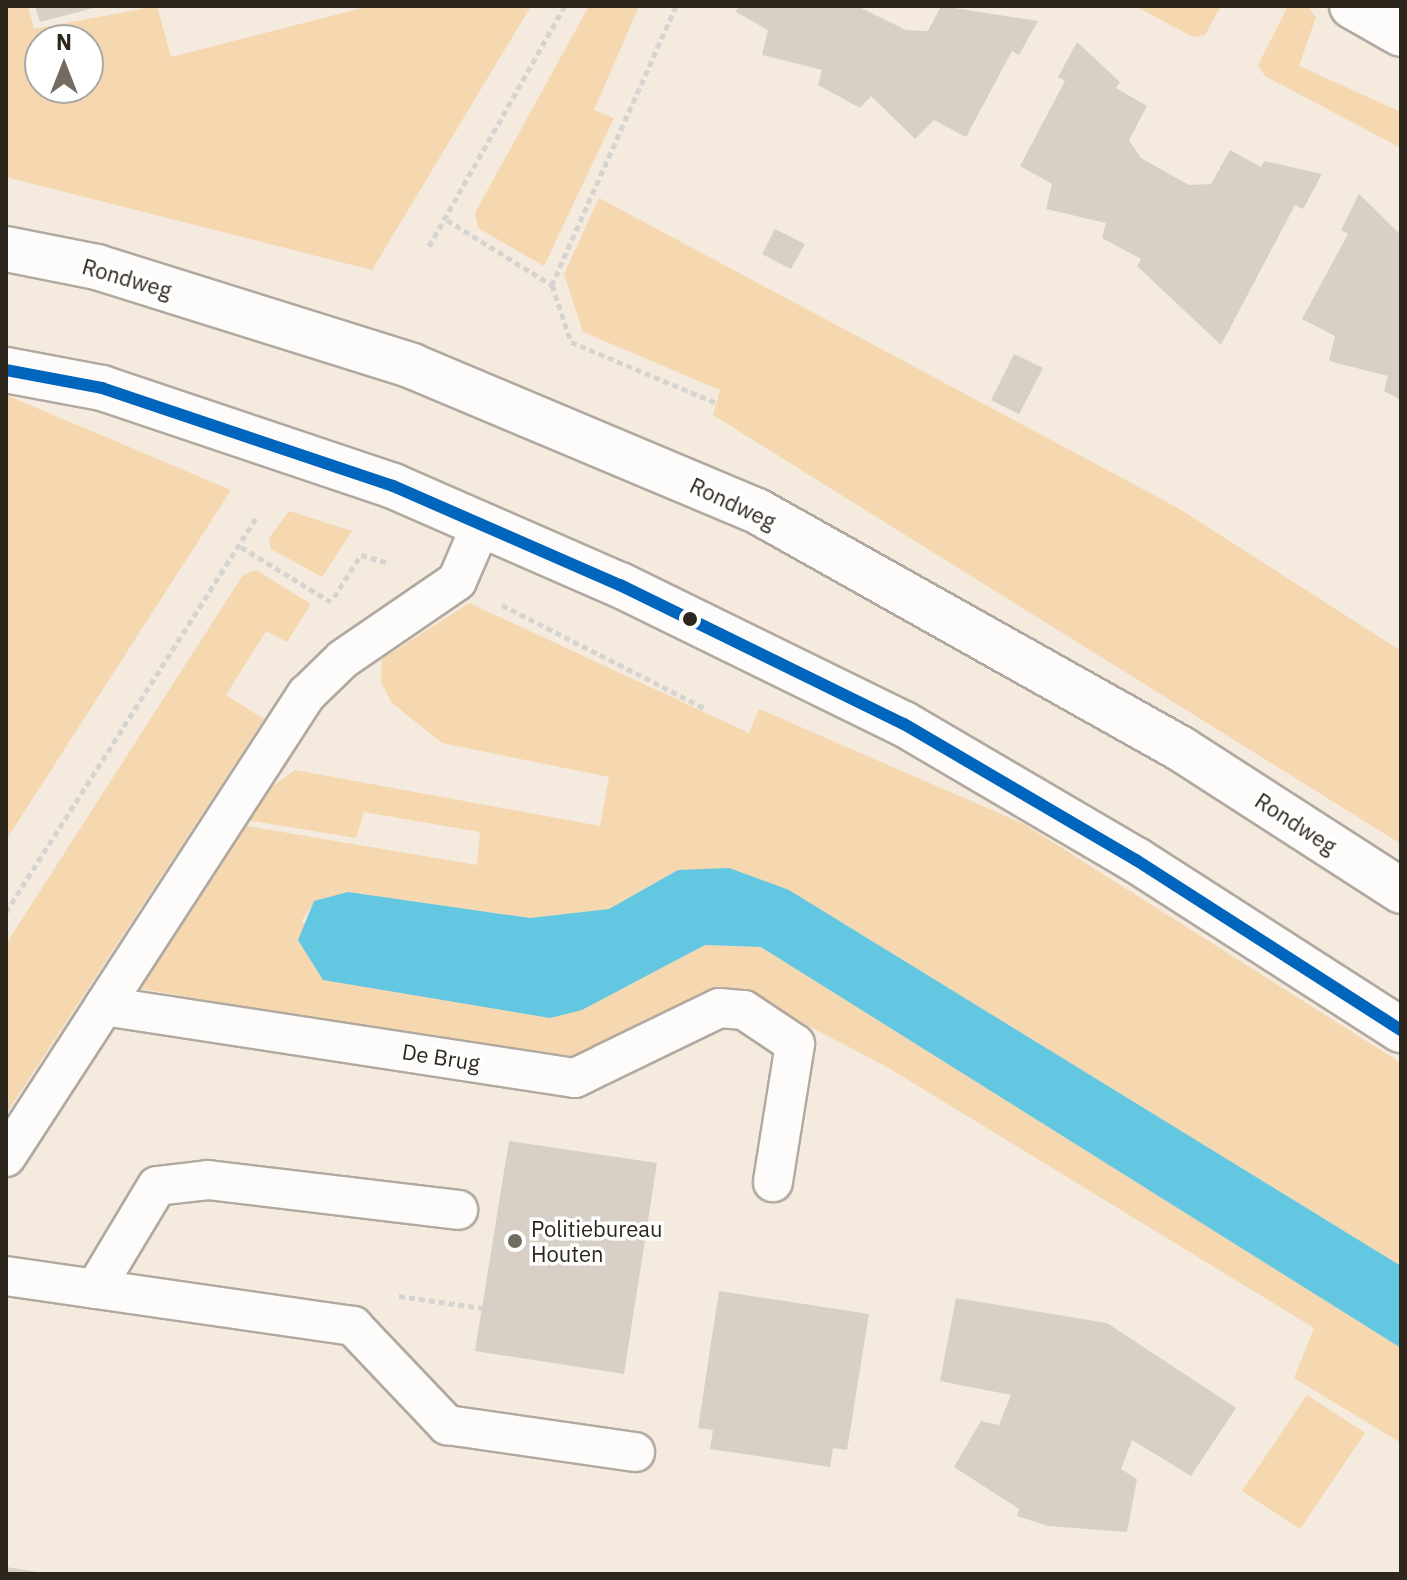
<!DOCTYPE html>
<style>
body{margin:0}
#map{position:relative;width:1407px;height:1580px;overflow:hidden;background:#f4eade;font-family:"IBM Plex Sans",sans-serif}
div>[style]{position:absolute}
.green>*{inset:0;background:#f5d7b0}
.water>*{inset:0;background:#64c7e1}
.building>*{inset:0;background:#d8d0c6}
.path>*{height:5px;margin-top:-2.5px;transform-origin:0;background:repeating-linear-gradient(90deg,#d6d4d0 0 6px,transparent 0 10px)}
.roads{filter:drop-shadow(2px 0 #b1a99f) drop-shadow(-2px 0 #b1a99f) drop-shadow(0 2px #b1a99f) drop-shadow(0 -2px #b1a99f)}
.lane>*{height:38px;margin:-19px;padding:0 19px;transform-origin:19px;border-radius:19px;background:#fdfcfa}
.street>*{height:44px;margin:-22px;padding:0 22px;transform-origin:22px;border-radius:22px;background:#fdfcfa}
.secondary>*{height:44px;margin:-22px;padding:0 22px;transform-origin:22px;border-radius:22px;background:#fdfcfa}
.bus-1>*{height:12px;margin:-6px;padding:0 6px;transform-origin:6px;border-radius:6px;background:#0065bd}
.dots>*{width:22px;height:22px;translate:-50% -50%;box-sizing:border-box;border:4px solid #fff;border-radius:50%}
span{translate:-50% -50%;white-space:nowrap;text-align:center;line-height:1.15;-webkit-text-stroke:7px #fff;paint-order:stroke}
.street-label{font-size:22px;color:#2d261c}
.poi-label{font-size:22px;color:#2d261c}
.left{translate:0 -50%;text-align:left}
.frame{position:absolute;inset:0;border:8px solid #2d261c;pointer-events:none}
.north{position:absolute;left:24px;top:24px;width:80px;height:80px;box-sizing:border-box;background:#fff;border:2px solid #aba8a4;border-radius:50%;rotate:0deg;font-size:22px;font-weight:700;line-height:32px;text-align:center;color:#2d261c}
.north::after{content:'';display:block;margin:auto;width:28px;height:36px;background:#736b60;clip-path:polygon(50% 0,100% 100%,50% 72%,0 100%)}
</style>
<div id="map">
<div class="green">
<i style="clip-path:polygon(evenodd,6px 6px,28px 6px,34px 29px,157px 6px,171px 57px,370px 6px,531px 6px,372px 270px,6px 177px,6px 6px,40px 40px,88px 40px,88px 88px,40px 88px,40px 40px)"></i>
<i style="clip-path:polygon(589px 6px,639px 6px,594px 110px,614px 118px,544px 266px,478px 228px,475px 213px)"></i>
<i style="clip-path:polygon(1135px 6px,1221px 6px,1205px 35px,1193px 37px)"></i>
<i style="clip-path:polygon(1288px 6px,1307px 6px,1316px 17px,1299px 66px,1401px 112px,1401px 148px,1265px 76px,1258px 65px)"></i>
<i style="clip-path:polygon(599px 198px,1178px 508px,1401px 651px,1401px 844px,713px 415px,720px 390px,583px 332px,564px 274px)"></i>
<i style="clip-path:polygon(6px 395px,231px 490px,6px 840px)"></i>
<i style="clip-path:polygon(289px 511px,352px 531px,322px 577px,271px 549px,269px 538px)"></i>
<i style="clip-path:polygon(256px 570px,311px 604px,287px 642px,266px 631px,226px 695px,264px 719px,6px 1114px,6px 944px,243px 575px)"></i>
<i style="clip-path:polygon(469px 603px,749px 733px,759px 709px,1024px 824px,1401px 1063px,1401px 1266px,789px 890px,678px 870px,609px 909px,530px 918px,348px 892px,315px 901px,301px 922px,582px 1010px,705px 945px,761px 947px,1401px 1348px,1401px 1443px,1294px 1378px,1314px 1328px,887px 1067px,746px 993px,575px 1065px,136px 988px,241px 825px,477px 865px,480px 832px,364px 812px,356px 838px,246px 820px,268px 790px,295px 770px,600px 826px,609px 777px,442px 743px,392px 703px,381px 682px,382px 659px)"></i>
<i style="clip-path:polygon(1307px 1395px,1365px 1433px,1300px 1529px,1242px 1491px)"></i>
</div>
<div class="water">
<i style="clip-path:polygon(729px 868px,789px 890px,1401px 1266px,1401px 1348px,761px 947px,705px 945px,582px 1010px,550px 1018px,323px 980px,298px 940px,314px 901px,348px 892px,530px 918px,609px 909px,678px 870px)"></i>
</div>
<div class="building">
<i style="clip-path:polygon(35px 6px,97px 6px,97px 7px,40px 22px)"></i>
<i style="clip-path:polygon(739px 6px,857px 6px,906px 30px,928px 31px,941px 6px,1038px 21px,1019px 55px,1012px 51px,966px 137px,934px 120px,915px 139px,871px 96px,860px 108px,818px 85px,822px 70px,762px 55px,768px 30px,736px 12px)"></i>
<i style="clip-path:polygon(1077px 42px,1120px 82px,1116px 88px,1147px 106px,1129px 140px,1141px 158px,1189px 185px,1211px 184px,1230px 150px,1261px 167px,1264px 161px,1322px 174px,1303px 209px,1295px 205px,1221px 345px,1137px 266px,1141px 259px,1102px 238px,1106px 223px,1046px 209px,1052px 184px,1020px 166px,1065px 81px,1058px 77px)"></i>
<i style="clip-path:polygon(1359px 194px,1401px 235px,1401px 400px,1384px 391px,1388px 376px,1329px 361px,1335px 336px,1302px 319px,1348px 234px,1341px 230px)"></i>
<i style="clip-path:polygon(775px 229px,805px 244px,791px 269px,762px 254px)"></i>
<i style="clip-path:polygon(1014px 354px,1043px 368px,1019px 414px,991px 400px)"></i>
<i style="clip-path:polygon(509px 1141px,657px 1163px,624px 1374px,475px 1351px)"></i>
<i style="clip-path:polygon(719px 1291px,869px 1314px,847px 1450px,833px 1448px,830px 1467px,710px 1449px,713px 1430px,698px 1428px)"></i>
<i style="clip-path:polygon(956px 1298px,1107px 1323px,1236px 1408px,1191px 1476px,1132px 1440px,1121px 1469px,1137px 1479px,1127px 1532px,1048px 1526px,1017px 1516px,1019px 1509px,954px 1467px,981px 1421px,999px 1425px,1011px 1395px,940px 1381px)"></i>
<i style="clip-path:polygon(6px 1567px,38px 1572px,38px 1574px,6px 1574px)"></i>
</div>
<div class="path">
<i style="left:676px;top:6px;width:305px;rotate:114deg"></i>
<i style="left:552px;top:285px;width:60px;rotate:71.6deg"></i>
<i style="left:571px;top:342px;width:158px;rotate:22.7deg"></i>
<i style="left:447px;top:220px;width:123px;rotate:31.8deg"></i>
<i style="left:429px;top:246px;width:276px;rotate:-60.5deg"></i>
<i style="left:241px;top:547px;width:105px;rotate:31.4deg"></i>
<i style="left:334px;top:597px;width:50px;rotate:-57.3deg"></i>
<i style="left:361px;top:555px;width:29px;rotate:16deg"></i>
<i style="left:502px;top:605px;width:227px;rotate:27deg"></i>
<i style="left:6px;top:912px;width:470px;rotate:-57.6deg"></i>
<i style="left:399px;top:1296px;width:84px;rotate:8.2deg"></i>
</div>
<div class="roads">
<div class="lane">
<i style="left:104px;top:1006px;width:372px;rotate:-57deg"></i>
<i style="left:307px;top:694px;width:50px;rotate:-44.2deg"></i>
<i style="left:343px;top:659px;width:138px;rotate:-34.4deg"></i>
<i style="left:457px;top:581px;width:63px;rotate:-66.7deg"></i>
<i style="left:6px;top:1157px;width:180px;rotate:-57deg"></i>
<i style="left:104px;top:1006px;width:476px;rotate:8.7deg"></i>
<i style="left:575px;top:1078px;width:160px;rotate:-25.9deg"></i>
<i style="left:719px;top:1008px;width:25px;rotate:5deg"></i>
<i style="left:744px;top:1010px;width:61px;rotate:33.7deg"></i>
<i style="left:795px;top:1044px;width:140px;rotate:99.1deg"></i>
<i style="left:6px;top:1276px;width:351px;rotate:8.2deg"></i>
<i style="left:353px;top:1326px;width:137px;rotate:46.5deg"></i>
<i style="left:447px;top:1425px;width:190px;rotate:8.2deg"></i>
<i style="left:95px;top:1289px;width:120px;rotate:-59deg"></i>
<i style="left:157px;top:1186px;width:51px;rotate:-6.7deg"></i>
<i style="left:208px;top:1180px;width:252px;rotate:6.8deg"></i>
</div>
<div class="street">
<i style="left:1352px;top:6px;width:56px;rotate:29.7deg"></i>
</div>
<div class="secondary">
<i style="left:6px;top:249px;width:93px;rotate:11.2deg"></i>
<i style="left:97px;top:267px;width:330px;rotate:17.4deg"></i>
<i style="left:412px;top:366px;width:374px;rotate:22.8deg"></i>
<i style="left:757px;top:511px;width:486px;rotate:29.3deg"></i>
<i style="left:1181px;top:749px;width:262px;rotate:32.8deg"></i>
<i style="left:6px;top:370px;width:98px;rotate:10.6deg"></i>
<i style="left:102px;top:388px;width:307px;rotate:18.6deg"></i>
<i style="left:393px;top:486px;width:248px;rotate:23.6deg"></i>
<i style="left:620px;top:585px;width:316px;rotate:26.1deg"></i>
<i style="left:904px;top:724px;width:269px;rotate:30.4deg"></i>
<i style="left:1136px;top:860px;width:315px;rotate:32.7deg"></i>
</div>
</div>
<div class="bus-1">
<i style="left:6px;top:370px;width:98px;rotate:10.6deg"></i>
<i style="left:102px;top:388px;width:307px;rotate:18.6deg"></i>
<i style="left:393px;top:486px;width:248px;rotate:23.6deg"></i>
<i style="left:620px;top:585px;width:316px;rotate:26.1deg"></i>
<i style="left:904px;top:724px;width:269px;rotate:30.4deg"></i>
<i style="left:1136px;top:860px;width:315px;rotate:32.7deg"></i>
</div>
<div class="dots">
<i style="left:690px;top:619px;background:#2d261c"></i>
<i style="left:515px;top:1241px;background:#736b60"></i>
</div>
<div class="street-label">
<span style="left:127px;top:278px;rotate:16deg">Rondweg</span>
<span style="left:733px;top:503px;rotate:25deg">Rondweg</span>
<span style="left:1296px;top:823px;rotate:33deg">Rondweg</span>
<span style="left:441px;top:1057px;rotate:9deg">De Brug</span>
</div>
<div class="poi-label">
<span class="left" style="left:531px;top:1241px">Politiebureau<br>Houten</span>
</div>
<div class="frame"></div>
<div class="north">N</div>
</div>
